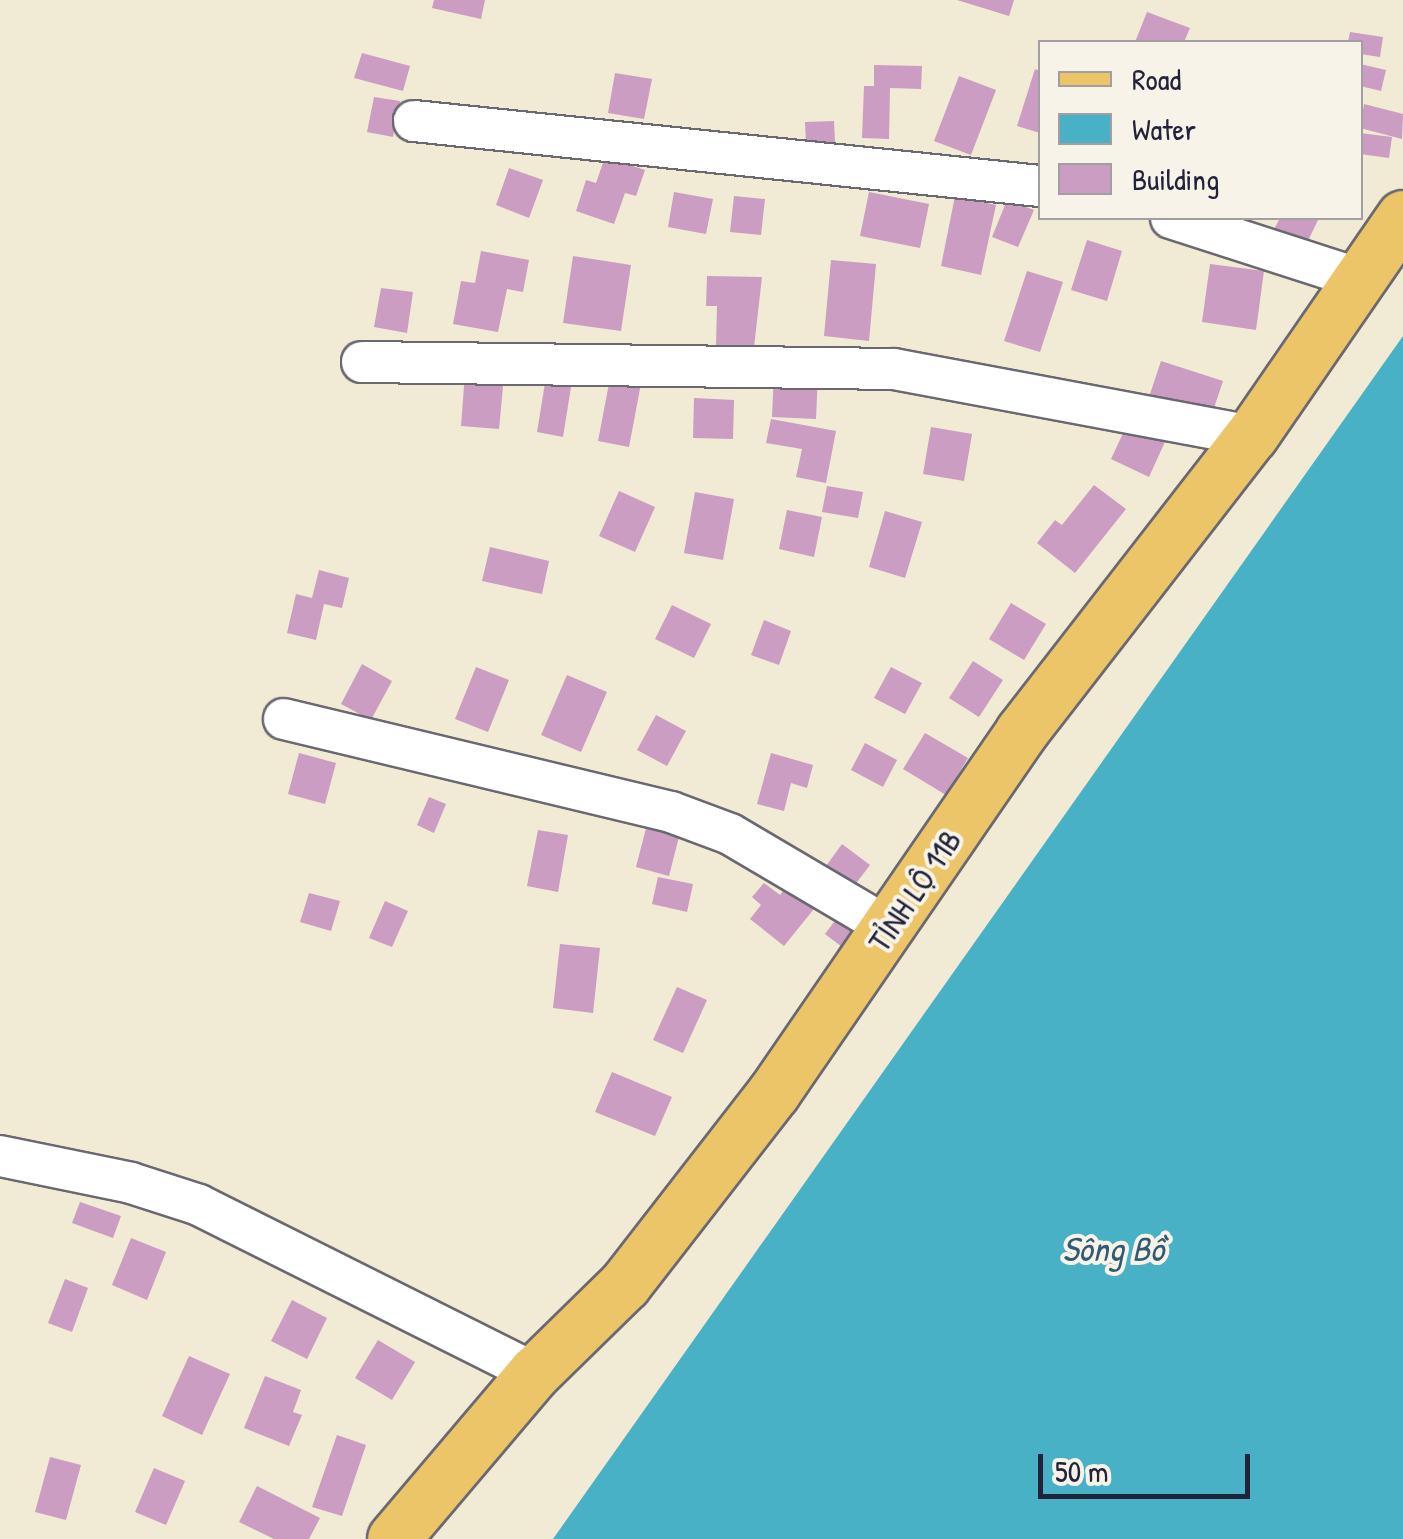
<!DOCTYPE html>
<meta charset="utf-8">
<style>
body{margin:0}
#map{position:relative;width:1403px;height:1539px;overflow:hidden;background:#f1ead4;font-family:"Patrick Hand",sans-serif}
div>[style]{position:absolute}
.water>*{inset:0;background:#48b1c6}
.building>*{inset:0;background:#cb9dc2}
.roads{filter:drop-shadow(2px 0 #6a6871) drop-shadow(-2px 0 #6a6871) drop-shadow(0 2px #6a6871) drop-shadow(0 -2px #6a6871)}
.minor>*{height:40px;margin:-20px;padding:0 20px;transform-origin:20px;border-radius:20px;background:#fff}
.major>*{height:52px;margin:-26px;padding:0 26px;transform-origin:26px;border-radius:26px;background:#edc569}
span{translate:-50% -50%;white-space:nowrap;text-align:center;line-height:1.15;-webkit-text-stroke:8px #f7f3e8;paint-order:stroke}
.street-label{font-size:32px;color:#22223b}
.water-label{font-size:35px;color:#315b73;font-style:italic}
.legend{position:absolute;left:1038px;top:40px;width:325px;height:180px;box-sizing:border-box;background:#f7f3e8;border:2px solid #a29fa3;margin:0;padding:12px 18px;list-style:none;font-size:30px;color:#22223b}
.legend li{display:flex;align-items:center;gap:20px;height:50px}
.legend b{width:50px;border:2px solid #a29fa3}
.scale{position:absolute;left:1038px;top:1454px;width:212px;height:45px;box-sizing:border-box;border:5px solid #22223b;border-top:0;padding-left:12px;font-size:30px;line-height:35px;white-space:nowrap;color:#22223b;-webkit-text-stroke:8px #f7f3e8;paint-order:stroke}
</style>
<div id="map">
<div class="water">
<i style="clip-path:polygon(1403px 336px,1403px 1539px,553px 1539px)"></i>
</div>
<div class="building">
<i style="clip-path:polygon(434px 0,485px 0,481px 19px,432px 8px)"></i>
<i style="clip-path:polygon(957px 0,1014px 0,1009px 16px)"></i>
<i style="clip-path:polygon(1147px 12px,1190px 28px,1184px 42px,1135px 42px)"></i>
<i style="clip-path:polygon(1350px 32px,1383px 37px,1380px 57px,1360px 54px,1360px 42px,1348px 42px)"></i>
<i style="clip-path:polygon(362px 53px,410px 66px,403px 91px,354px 78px)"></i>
<i style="clip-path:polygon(1360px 64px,1386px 70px,1381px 91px,1360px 86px)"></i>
<i style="clip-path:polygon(874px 65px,922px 66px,921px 89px,890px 88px,889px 139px,862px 138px,864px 86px,874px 86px)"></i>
<i style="clip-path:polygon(1035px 69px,1040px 71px,1040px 133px,1017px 126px)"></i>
<i style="clip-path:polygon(615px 73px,652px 79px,644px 119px,608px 113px)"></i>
<i style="clip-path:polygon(959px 76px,996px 90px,971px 155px,934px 141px)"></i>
<i style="clip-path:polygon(374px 97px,400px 101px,393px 137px,367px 132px)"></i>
<i style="clip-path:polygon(1364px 104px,1403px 114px,1402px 139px,1360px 128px)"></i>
<i style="clip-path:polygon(834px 121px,835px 142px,806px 143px,805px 122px)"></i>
<i style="clip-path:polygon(1360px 133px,1392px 137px,1389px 158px,1360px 154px)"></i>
<i style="clip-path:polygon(605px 157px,645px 170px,636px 196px,625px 193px,614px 224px,576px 211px,586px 180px,596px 183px)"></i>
<i style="clip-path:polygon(509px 168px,543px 180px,529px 218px,496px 205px)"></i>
<i style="clip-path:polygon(674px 192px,713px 199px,706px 234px,668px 227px)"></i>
<i style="clip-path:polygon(869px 192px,929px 204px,920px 248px,860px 236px)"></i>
<i style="clip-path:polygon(734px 196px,765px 199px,761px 235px,730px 232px)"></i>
<i style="clip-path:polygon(955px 196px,996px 205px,981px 275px,941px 266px)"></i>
<i style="clip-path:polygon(1007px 200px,1034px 210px,1018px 247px,992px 237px)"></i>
<i style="clip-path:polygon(1280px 218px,1319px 218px,1305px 247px,1272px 233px)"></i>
<i style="clip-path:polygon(1087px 240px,1122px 251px,1107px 301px,1071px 290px)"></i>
<i style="clip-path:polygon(481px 251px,529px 260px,523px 292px,507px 289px,498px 332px,453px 324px,461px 281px,475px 283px)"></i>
<i style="clip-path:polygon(573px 256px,631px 265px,621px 331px,563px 323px)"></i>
<i style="clip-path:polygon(831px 260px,876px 264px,869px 341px,824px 336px)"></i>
<i style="clip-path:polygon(1210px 264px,1264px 271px,1256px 330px,1202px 322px)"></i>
<i style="clip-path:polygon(1027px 271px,1063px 282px,1040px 352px,1004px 341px)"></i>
<i style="clip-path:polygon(707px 276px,762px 277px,754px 347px,716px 346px,717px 306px,706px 306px)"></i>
<i style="clip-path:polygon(381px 288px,413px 292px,407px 333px,374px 327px)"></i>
<i style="clip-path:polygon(1161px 361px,1223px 381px,1212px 414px,1150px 394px)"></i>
<i style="clip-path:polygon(612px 368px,643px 373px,629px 447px,598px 441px)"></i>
<i style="clip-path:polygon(774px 372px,818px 374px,816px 419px,772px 417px)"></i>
<i style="clip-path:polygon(465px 373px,504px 376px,499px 429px,461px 426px)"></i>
<i style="clip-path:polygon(545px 383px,571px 387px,563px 437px,537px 432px)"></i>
<i style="clip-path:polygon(694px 398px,734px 400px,733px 439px,693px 438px)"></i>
<i style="clip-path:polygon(1131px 416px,1169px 433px,1149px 477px,1111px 459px)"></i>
<i style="clip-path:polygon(771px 419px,836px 431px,826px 483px,796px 477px,802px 449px,766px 443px)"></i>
<i style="clip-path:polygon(931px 427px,972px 434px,964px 481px,923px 474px)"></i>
<i style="clip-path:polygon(1094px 485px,1126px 509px,1075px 573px,1037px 543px,1055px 520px,1062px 525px)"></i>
<i style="clip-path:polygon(827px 486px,863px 492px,858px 518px,822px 512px)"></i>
<i style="clip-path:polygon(619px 491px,655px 507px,635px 552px,599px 536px)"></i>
<i style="clip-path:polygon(695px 492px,734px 499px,723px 560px,684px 553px)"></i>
<i style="clip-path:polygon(787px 510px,822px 517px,814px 557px,779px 549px)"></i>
<i style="clip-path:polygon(885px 511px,922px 522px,905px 578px,869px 567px)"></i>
<i style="clip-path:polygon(490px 547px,549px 561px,542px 594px,482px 581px)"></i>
<i style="clip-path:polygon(319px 570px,349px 578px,342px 608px,324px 604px,316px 640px,287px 633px,296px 594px,312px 598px)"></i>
<i style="clip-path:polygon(1011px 603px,1046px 624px,1024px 660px,989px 639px)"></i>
<i style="clip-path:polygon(672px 605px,711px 624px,694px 658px,655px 639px)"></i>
<i style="clip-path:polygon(764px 620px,791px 631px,779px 665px,751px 655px)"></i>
<i style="clip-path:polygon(973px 661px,1003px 680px,979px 717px,949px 698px)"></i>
<i style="clip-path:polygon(362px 664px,392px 681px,371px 720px,341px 704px)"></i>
<i style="clip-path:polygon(476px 667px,509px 680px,488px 732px,455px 719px)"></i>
<i style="clip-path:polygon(891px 667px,922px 683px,905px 714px,874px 698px)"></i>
<i style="clip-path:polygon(567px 675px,607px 692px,581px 752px,541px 735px)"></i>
<i style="clip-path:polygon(656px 715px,686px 731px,667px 766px,637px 750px)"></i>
<i style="clip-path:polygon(925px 733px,968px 758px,946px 795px,903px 769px)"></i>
<i style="clip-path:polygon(865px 743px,897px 760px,883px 787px,851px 770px)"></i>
<i style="clip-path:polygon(299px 753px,336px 763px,325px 804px,288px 794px)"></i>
<i style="clip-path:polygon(771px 753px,813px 765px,807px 788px,791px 783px,784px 811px,757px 804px)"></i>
<i style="clip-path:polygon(429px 797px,446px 804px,434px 833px,417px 825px)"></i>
<i style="clip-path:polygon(650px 813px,683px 821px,669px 876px,636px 867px)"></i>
<i style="clip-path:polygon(538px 830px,568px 835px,558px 892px,527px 886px)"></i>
<i style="clip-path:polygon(842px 844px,870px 865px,854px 886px,826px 866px)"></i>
<i style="clip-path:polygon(658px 877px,693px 884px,687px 912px,652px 904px)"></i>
<i style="clip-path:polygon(794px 877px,822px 899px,784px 946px,750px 919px,761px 905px,752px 897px,764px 883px,780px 895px)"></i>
<i style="clip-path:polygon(309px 893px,340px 901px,331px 931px,300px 922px)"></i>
<i style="clip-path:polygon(385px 901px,408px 911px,392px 947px,369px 938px)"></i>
<i style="clip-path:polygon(843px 910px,869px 929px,850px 953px,825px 934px)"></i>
<i style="clip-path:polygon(560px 944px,600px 948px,593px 1013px,553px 1008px)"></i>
<i style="clip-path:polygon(677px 987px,707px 1000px,683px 1053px,653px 1040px)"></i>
<i style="clip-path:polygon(612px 1072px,672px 1097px,655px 1136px,595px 1112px)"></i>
<i style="clip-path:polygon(80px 1202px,121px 1216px,113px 1238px,72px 1223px)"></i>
<i style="clip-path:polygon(131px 1238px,166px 1252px,147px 1300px,112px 1285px)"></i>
<i style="clip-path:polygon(65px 1279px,88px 1288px,72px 1332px,48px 1323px)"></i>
<i style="clip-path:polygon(292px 1300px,327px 1318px,307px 1359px,271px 1341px)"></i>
<i style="clip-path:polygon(378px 1340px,415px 1362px,392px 1400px,355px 1378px)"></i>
<i style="clip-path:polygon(189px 1356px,230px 1374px,202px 1435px,162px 1416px)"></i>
<i style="clip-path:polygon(265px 1376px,301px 1390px,293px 1412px,302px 1415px,289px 1446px,244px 1428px)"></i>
<i style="clip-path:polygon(337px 1435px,366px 1445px,342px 1516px,312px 1507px)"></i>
<i style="clip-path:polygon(50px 1457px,81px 1465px,66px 1520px,35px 1512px)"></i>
<i style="clip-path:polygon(154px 1468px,185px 1481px,166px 1525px,135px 1512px)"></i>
<i style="clip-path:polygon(257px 1486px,320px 1518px,309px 1539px,274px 1539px,239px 1522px)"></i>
</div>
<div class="roads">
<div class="minor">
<i style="left:414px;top:121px;width:629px;rotate:5.93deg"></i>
<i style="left:1171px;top:218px;width:195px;rotate:17.9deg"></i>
<i style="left:362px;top:362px;width:532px;rotate:0.75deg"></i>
<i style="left:894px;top:369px;width:364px;rotate:10.6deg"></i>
<i style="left:284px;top:719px;width:398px;rotate:13.5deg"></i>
<i style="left:671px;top:812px;width:63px;rotate:20.4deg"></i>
<i style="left:730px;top:834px;width:187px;rotate:30.5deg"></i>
<i style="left:0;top:1156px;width:134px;rotate:11.6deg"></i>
<i style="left:131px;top:1183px;width:71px;rotate:17.9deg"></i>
<i style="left:199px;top:1205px;width:376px;rotate:26.6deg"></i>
</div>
<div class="major">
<i style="left:394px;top:1539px;width:218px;rotate:-49.7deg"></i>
<i style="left:535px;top:1373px;width:126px;rotate:-44.4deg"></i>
<i style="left:625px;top:1285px;width:243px;rotate:-52.2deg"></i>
<i style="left:774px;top:1093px;width:438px;rotate:-55.5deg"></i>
<i style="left:1022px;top:732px;width:375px;rotate:-52.2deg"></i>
<i style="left:1252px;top:436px;width:266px;rotate:-55.4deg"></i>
</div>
</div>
<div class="street-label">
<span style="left:915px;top:891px;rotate:-56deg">TỈNH LỘ 11B</span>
</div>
<div class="water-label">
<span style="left:1113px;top:1249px">Sông Bồ</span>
</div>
<ul class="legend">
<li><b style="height:12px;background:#edc569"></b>Road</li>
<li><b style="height:28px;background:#48b1c6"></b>Water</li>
<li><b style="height:28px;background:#cb9dc2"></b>Building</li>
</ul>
<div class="scale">50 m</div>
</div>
